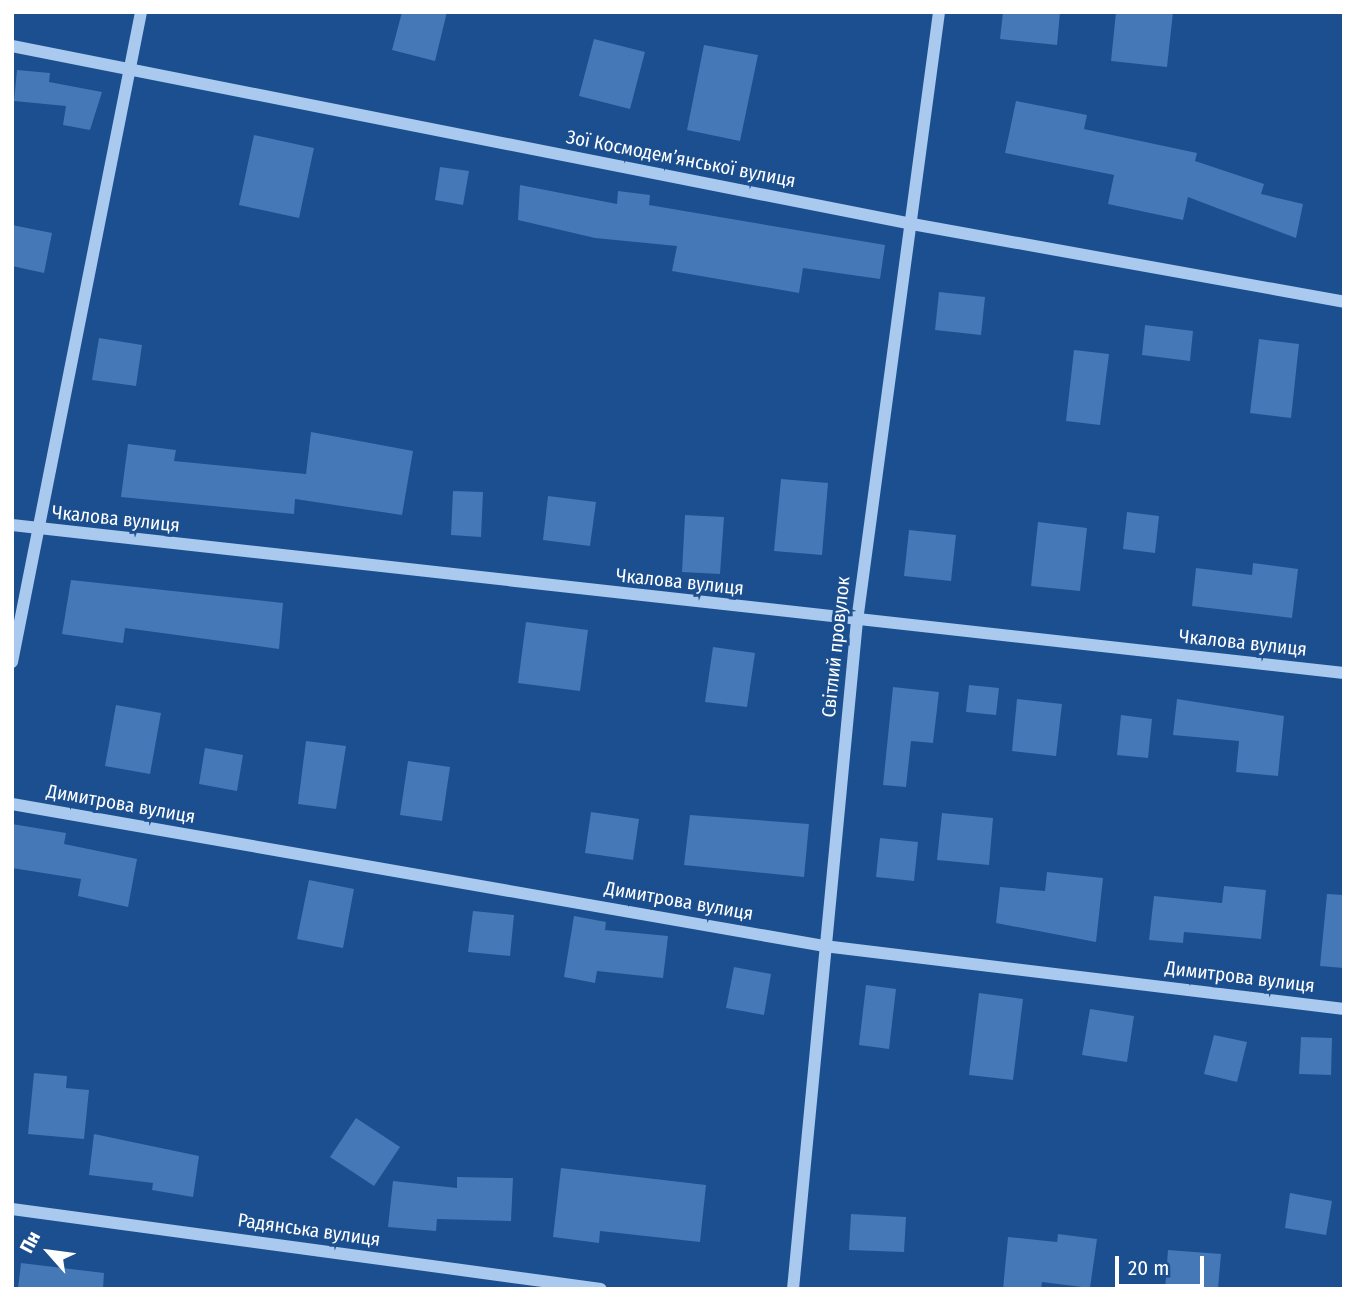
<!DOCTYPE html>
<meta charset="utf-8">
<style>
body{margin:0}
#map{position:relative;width:1356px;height:1301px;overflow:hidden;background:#1b4f8f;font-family:"Fira Sans Condensed",sans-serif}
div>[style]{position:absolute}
.building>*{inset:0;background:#4478b7}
.minor>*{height:12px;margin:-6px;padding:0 6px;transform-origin:6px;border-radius:6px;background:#a9c9ee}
span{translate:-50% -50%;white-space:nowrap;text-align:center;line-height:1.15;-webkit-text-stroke:6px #1b4f8f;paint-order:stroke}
.street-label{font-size:19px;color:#fff}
.frame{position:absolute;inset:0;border:14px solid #fff;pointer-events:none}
.north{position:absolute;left:14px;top:1217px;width:70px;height:70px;-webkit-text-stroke:5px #1b4f8f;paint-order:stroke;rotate:298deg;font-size:19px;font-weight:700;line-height:28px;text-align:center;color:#fff}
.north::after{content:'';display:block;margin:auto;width:24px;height:32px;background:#fff;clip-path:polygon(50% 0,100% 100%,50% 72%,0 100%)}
.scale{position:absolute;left:1115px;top:1256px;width:89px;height:32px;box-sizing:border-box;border:4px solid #fff;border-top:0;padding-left:9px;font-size:21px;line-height:24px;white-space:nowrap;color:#fff;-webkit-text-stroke:5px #1b4f8f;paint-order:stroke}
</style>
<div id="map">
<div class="building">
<i style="clip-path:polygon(402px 12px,447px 12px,435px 61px,392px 50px)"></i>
<i style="clip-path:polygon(1003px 12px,1060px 12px,1057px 45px,1000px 39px)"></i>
<i style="clip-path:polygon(1116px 12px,1173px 12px,1167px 67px,1111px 61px)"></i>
<i style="clip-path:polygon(594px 39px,645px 52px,630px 109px,579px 96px)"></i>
<i style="clip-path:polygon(704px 45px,758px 55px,740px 141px,687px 130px)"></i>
<i style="clip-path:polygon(17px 70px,50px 73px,49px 82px,102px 92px,90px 130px,63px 125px,66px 106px,14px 101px)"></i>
<i style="clip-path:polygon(1016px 101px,1087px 115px,1084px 129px,1197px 153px,1195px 161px,1264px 184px,1261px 194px,1303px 204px,1296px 238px,1188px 197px,1183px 220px,1108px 204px,1114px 175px,1005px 153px)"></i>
<i style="clip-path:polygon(254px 135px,314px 148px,299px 218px,239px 205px)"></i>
<i style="clip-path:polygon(440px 167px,469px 171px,463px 205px,435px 200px)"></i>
<i style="clip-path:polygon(520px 185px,617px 204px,618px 191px,650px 195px,649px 205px,885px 245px,880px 279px,803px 268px,799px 293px,672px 271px,677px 246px,595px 238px,518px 220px)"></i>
<i style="clip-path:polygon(12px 225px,52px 233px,44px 273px,12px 266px)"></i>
<i style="clip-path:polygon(939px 292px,985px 297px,981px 335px,935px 330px)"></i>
<i style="clip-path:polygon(1145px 325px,1193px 331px,1190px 361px,1142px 355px)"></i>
<i style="clip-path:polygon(99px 338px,142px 345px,136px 386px,92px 380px)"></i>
<i style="clip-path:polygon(1259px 339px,1299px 344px,1291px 418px,1250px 413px)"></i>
<i style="clip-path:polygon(1074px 350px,1109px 354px,1100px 425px,1066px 421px)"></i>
<i style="clip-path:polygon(311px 432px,413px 451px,402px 515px,295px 499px,294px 514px,121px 497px,128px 444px,176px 450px,174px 461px,306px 474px)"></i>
<i style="clip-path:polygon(781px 479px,828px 483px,822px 555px,774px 551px)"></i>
<i style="clip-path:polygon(453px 491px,483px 492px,481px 537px,451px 535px)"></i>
<i style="clip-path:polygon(548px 496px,596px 502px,590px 546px,543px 540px)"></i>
<i style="clip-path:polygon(1127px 512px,1159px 516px,1155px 553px,1123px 549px)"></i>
<i style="clip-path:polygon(685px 515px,724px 517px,720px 574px,682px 572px)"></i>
<i style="clip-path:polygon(1038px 522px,1087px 528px,1080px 591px,1031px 586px)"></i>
<i style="clip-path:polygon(909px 530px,956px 535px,951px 581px,904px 576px)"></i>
<i style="clip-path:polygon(1253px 563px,1298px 569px,1292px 618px,1192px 606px,1196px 568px,1252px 575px)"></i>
<i style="clip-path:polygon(71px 580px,283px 603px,279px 649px,125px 628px,123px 643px,62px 634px)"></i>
<i style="clip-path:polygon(526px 622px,588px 630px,580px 691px,518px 683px)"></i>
<i style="clip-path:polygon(713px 647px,755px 653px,747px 707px,705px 702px)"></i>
<i style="clip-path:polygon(969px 685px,999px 688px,996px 715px,966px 712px)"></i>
<i style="clip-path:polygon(893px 687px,939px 692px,933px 743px,911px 741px,906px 787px,883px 785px)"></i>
<i style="clip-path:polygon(1017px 699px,1062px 704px,1056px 756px,1012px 751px)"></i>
<i style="clip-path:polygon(1177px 699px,1284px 716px,1278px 776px,1236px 772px,1239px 741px,1173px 735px)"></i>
<i style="clip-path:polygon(116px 705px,161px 713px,150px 774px,105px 766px)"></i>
<i style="clip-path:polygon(1121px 715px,1152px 719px,1148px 758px,1117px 755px)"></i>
<i style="clip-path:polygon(306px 741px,346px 746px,336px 809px,298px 804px)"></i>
<i style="clip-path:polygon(205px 748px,243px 755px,237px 791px,199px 784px)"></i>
<i style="clip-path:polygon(408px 761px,450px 767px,442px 821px,400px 815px)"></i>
<i style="clip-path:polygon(591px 812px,639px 819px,633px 860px,585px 853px)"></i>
<i style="clip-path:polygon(942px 813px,993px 818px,989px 865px,937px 860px)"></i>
<i style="clip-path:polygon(690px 815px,809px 824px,804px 877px,684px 865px)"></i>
<i style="clip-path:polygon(12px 824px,66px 833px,64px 844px,137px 859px,128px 907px,78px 896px,81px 879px,12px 868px)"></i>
<i style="clip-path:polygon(880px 838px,918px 842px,914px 881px,876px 877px)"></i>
<i style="clip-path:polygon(1047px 872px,1103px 878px,1096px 942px,996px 923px,1000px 887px,1045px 891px)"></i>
<i style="clip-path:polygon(309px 880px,354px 889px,343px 948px,297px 939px)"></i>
<i style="clip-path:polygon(1224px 886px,1266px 890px,1261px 939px,1184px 932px,1183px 943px,1149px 940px,1154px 896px,1222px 903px)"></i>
<i style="clip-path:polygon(1327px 894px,1344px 895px,1344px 968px,1320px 966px)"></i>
<i style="clip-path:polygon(473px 911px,514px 915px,510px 956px,468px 952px)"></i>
<i style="clip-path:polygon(574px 916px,606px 922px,605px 930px,668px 936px,663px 978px,597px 971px,595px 983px,564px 977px)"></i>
<i style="clip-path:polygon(734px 967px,771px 974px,764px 1015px,726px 1008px)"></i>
<i style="clip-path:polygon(866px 985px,896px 989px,889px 1049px,859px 1045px)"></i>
<i style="clip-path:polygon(979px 993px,1023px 999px,1013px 1080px,969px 1075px)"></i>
<i style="clip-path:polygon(1090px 1009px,1134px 1016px,1127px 1062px,1082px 1055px)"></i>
<i style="clip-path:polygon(1214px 1035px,1247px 1042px,1237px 1082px,1204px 1074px)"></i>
<i style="clip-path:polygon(1301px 1037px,1332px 1038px,1331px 1075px,1299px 1074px)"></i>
<i style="clip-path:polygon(34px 1073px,67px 1076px,66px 1088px,89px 1090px,84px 1139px,28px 1134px)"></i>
<i style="clip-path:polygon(356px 1118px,400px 1147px,374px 1186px,330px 1157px)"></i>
<i style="clip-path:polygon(94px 1134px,199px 1156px,193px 1197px,152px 1190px,153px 1183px,89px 1175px)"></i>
<i style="clip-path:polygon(561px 1168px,706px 1185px,700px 1242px,600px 1231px,599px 1243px,553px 1237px)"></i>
<i style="clip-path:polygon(457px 1177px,513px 1178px,511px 1221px,437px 1219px,436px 1231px,388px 1227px,393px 1181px,457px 1188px)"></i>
<i style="clip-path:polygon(1290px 1193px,1332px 1201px,1326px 1235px,1285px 1228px)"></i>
<i style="clip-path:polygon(851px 1214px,906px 1217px,904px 1252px,849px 1250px)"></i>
<i style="clip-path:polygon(1058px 1234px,1097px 1239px,1090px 1288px,1042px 1282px,1041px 1289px,1003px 1289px,1008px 1237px,1057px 1242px)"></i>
<i style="clip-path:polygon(1168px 1250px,1221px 1254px,1218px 1289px,1165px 1289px)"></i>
<i style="clip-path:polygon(21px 1263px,104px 1273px,103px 1289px,18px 1289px)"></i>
</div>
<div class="minor">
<i style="left:12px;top:46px;width:917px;rotate:11.19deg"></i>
<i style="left:912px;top:224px;width:439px;rotate:10.2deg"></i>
<i style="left:12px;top:525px;width:1340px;rotate:6.34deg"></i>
<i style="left:12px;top:662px;width:663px;rotate:-78.77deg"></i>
<i style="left:12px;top:804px;width:824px;rotate:9.92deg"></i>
<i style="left:824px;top:946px;width:524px;rotate:6.91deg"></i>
<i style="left:12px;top:1209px;width:594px;rotate:7.73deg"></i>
<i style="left:793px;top:1289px;width:671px;rotate:-84.53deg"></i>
<i style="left:857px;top:621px;width:614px;rotate:-82.33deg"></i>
</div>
<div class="street-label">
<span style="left:681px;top:159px;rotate:11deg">Зої Космодем’янської вулиця</span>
<span style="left:116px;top:519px;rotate:6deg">Чкалова вулиця</span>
<span style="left:680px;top:582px;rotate:6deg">Чкалова вулиця</span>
<span style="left:1243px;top:643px;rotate:6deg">Чкалова вулиця</span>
<span style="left:836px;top:647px;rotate:-84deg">Світлий провулок</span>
<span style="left:121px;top:804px;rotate:10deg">Димитрова вулиця</span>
<span style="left:679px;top:901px;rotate:10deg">Димитрова вулиця</span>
<span style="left:1240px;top:977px;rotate:7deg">Димитрова вулиця</span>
<span style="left:309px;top:1230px;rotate:8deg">Радянська вулиця</span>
</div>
<div class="frame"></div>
<div class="north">Пн</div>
<div class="scale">20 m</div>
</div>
